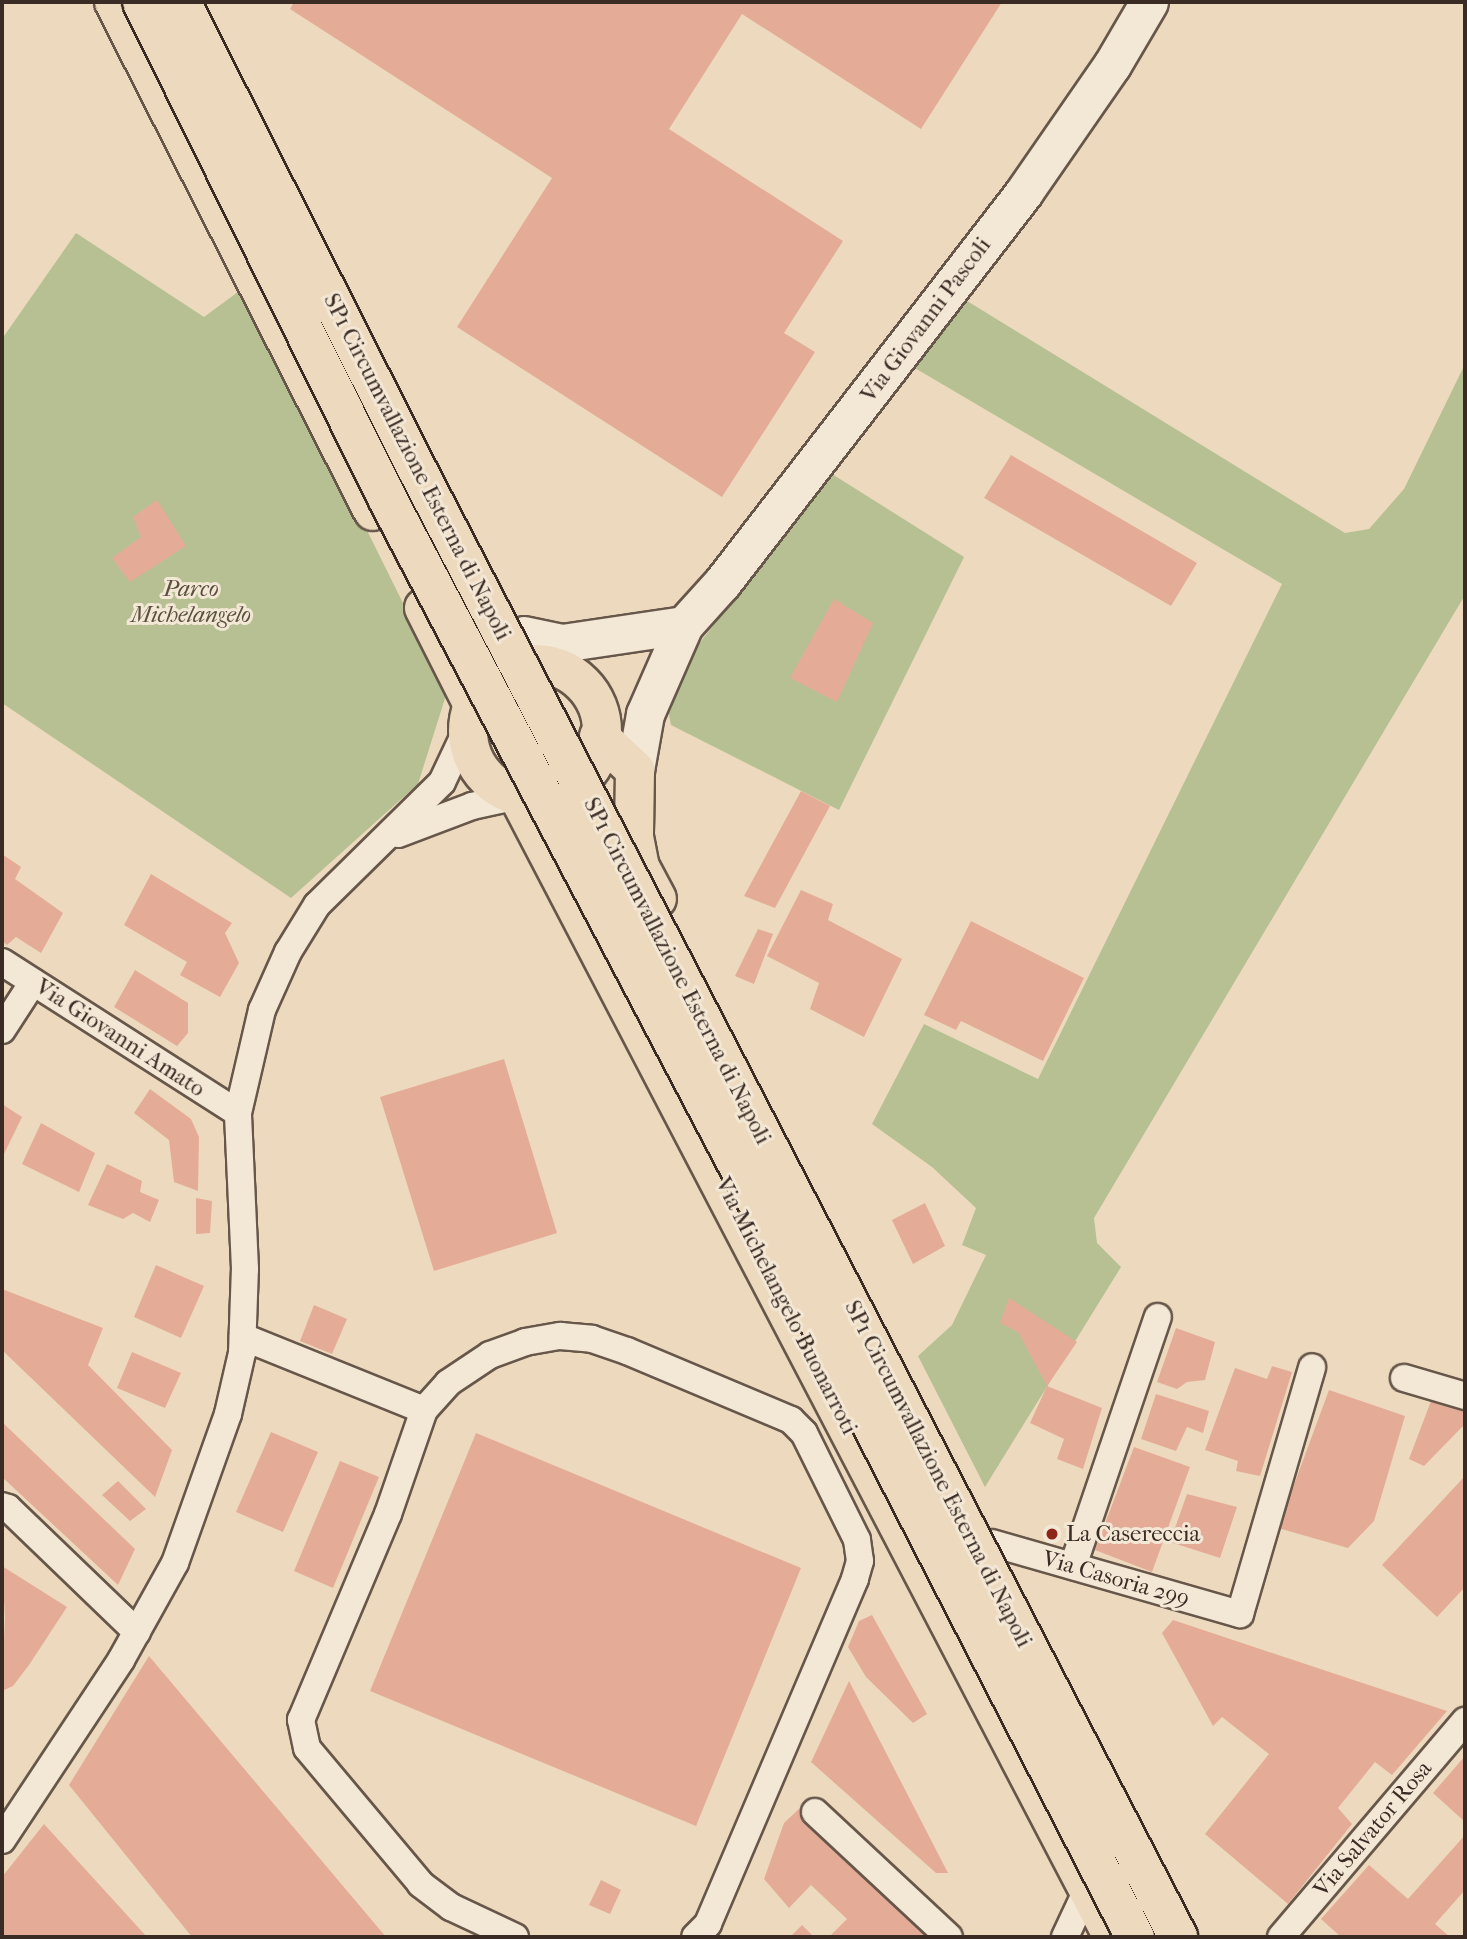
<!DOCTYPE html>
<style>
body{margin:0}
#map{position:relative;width:1467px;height:1939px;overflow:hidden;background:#eddabe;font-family:"IM FELL French Canon",serif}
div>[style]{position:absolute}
.green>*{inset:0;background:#b6c093}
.building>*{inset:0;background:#e4ac97}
.roads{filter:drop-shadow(2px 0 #67574a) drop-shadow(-2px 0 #67574a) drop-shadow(0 2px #67574a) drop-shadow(0 -2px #67574a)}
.street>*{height:26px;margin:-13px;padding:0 13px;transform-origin:13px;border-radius:13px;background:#f3e7d5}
.secondary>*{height:37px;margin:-18.5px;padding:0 18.5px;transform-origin:18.5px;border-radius:18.5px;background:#f3e7d5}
.primary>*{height:38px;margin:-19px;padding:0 19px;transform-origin:19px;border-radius:19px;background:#eddabe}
.primary>.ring{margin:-19px;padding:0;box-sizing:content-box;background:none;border:38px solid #eddabe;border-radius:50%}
.bridges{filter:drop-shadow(2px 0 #3a2b24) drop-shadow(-2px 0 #3a2b24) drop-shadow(0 2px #3a2b24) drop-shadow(0 -2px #3a2b24)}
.highway-bridge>*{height:38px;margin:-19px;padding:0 19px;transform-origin:19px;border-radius:19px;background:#eddabe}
.dots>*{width:19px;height:19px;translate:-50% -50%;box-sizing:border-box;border:4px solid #f3e7d5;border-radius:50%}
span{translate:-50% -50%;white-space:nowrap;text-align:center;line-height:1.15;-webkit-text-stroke:6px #f3e7d5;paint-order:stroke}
.street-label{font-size:23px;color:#3a2b24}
.park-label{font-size:23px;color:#595040;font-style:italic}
.poi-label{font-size:23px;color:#3a2b24}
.left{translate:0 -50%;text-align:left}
.frame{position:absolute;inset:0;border:4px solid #3a2b24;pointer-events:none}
</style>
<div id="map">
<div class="green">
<i style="clip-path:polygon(76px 233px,204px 317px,246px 286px,447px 692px,418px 784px,291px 898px,2px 703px,2px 339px)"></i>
<i style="clip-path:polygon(959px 296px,1345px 533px,1369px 529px,1404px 489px,1465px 364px,1465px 595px,1094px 1218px,1097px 1243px,1121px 1267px,985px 1487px,918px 1356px,952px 1325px,986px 1255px,962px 1245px,976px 1208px,932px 1167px,872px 1124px,924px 1024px,1038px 1079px,1282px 584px,908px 364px)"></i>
<i style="clip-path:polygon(832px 474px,964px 557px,839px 810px,671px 725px,667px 705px,687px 659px)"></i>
</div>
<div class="building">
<i style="clip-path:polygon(294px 2px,1002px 2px,921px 129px,742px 14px,669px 129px,843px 241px,784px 333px,815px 352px,722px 497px,457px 327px,552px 178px,290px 9px)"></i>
<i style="clip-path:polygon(1011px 455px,1197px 563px,1171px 606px,984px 498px)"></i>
<i style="clip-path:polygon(157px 500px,186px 546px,130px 582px,112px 558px,141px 537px,133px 517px)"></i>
<i style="clip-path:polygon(834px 599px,873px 623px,837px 702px,790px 678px)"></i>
<i style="clip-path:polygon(801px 791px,830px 806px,775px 908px,744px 896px)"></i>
<i style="clip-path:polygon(2px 854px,21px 867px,15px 879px,63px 913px,41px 953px,16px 937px,7px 945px,2px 941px)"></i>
<i style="clip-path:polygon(151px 874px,232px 923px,225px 933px,239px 963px,220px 997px,180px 975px,187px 962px,124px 925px)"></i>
<i style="clip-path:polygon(801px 890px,833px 904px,828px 920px,902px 959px,864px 1037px,810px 1009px,819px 983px,767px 956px)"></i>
<i style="clip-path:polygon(971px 921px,1084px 978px,1043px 1061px,961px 1021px,956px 1030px,924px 1015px)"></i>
<i style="clip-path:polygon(758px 929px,773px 934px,754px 984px,735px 976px)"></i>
<i style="clip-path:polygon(135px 970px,188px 1003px,188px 1033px,177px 1046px,114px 1007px)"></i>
<i style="clip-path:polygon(504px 1059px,557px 1233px,434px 1271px,380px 1097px)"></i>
<i style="clip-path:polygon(150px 1089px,191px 1119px,199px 1137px,198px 1191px,174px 1182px,169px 1140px,134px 1113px)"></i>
<i style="clip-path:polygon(2px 1104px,22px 1117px,4px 1154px,2px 1152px)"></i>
<i style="clip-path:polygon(41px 1123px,95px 1153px,79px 1192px,22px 1164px)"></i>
<i style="clip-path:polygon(107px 1164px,142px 1181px,140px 1192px,159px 1200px,150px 1222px,133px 1213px,123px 1219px,88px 1205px)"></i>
<i style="clip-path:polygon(196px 1198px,212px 1201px,210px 1233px,196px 1234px)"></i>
<i style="clip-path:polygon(925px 1203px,945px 1246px,913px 1264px,892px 1220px)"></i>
<i style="clip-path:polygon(156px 1265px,204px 1286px,181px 1338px,134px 1317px)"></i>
<i style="clip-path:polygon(2px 1289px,103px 1328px,88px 1365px,172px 1450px,155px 1497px,2px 1350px)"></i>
<i style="clip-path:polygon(1009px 1298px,1077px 1342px,1047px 1386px,1102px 1408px,1083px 1469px,1057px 1459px,1064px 1439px,1030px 1423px,1047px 1386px,1018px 1332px,1000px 1323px)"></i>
<i style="clip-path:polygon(314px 1305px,347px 1319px,332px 1354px,300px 1341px)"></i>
<i style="clip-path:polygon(1176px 1328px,1215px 1342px,1205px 1380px,1187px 1382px,1177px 1389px,1157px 1382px)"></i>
<i style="clip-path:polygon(132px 1352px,181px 1373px,165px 1408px,117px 1388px)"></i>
<i style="clip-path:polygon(1272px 1366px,1292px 1372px,1260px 1476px,1236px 1471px,1238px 1461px,1205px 1450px,1235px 1368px,1267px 1379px)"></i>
<i style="clip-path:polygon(1329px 1390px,1405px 1416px,1374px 1521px,1348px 1548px,1278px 1528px)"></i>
<i style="clip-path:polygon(1156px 1394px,1209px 1411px,1203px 1433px,1187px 1427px,1176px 1451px,1141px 1439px)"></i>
<i style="clip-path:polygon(1431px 1401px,1465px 1410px,1465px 1424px,1424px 1466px,1409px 1459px)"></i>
<i style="clip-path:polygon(2px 1422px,135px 1549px,118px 1585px,2px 1477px)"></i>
<i style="clip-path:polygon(271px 1432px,318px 1452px,283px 1532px,236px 1512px)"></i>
<i style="clip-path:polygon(476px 1433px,801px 1568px,696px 1826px,370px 1691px)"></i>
<i style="clip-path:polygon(1134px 1447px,1190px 1467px,1152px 1572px,1095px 1550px)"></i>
<i style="clip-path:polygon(340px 1461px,379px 1477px,333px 1588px,294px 1571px)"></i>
<i style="clip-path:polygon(1465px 1476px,1465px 1587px,1437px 1617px,1382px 1565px)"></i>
<i style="clip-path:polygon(118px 1481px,146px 1509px,130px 1521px,102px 1495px)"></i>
<i style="clip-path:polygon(1187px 1494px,1237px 1507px,1220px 1558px,1170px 1542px)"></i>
<i style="clip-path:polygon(2px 1566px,67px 1607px,29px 1665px,13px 1686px,2px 1691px,5px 1617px)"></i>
<i style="clip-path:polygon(872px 1615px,927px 1714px,913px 1723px,866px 1677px,848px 1647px,859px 1621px)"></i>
<i style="clip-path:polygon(1173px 1620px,1447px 1711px,1392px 1775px,1375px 1762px,1338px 1808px,1352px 1824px,1288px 1904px,1205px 1834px,1269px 1754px,1222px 1717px,1213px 1726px,1162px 1633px)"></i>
<i style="clip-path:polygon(149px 1656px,386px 1937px,192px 1937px,69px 1785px)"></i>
<i style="clip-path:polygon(849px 1681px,948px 1873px,936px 1873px,811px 1762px)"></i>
<i style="clip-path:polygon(1465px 1756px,1465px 1822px,1433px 1793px)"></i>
<i style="clip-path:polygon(800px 1808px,933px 1937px,829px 1937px,847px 1919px,811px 1885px,789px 1908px,764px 1879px,784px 1823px)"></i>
<i style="clip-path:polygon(44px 1824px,147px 1937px,2px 1937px,2px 1877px)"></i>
<i style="clip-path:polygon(1465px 1835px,1465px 1890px,1435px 1924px,1450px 1937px,1341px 1937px,1321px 1919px,1369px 1865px,1408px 1899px)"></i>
<i style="clip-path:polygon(601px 1880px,621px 1890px,610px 1914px,589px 1905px)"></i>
<i style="clip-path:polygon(802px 1925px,814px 1937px,790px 1937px)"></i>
</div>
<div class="roads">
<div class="street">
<i style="left:398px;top:834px;width:79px;rotate:-20.7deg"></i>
<i style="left:472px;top:806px;width:47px;rotate:-12.3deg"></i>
<i style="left:2px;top:962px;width:280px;rotate:32.6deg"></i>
<i style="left:2px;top:1030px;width:57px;rotate:-57.1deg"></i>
<i style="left:243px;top:1337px;width:195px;rotate:22deg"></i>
<i style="left:1404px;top:1378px;width:64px;rotate:16.4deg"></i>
<i style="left:2px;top:1506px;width:6px;rotate:18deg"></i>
<i style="left:8px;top:1508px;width:179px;rotate:43.9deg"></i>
<i style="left:992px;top:1543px;width:258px;rotate:16deg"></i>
<i style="left:1240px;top:1614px;width:257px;rotate:-73.7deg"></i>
<i style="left:1073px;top:1566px;width:263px;rotate:-71.2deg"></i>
<i style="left:815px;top:1812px;width:183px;rotate:43deg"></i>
<i style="left:2px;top:1840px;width:216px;rotate:-56.5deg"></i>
<i style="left:121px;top:1660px;width:111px;rotate:-60.9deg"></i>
<i style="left:175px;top:1563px;width:158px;rotate:-70.4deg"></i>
<i style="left:228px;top:1414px;width:63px;rotate:-77.1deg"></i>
<i style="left:242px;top:1353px;width:84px;rotate:-88deg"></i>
<i style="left:245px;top:1269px;width:156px;rotate:-92.6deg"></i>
<i style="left:238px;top:1113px;width:106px;rotate:-76.9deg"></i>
<i style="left:262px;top:1010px;width:64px;rotate:-65.9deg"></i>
<i style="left:288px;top:952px;width:55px;rotate:-58.3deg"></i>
<i style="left:317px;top:905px;width:175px;rotate:-44.5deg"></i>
<i style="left:442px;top:782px;width:61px;rotate:-64.7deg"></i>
<i style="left:515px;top:1937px;width:71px;rotate:-154.9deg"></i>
<i style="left:451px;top:1907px;width:38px;rotate:-143deg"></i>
<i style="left:421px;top:1884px;width:177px;rotate:-130deg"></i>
<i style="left:307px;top:1748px;width:29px;rotate:-102deg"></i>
<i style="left:301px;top:1720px;width:224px;rotate:-67.1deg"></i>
<i style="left:388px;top:1514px;width:110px;rotate:-70.9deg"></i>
<i style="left:424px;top:1410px;width:36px;rotate:-48deg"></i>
<i style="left:448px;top:1383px;width:50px;rotate:-33.7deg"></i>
<i style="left:490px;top:1355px;width:37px;rotate:-20deg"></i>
<i style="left:525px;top:1342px;width:36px;rotate:-10deg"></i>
<i style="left:560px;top:1336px;width:32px;rotate:5deg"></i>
<i style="left:592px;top:1339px;width:37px;rotate:19deg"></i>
<i style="left:627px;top:1351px;width:178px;rotate:22.8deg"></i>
<i style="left:791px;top:1420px;width:18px;rotate:45deg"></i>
<i style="left:804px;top:1433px;width:119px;rotate:63.6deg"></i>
<i style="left:857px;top:1540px;width:21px;rotate:82deg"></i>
<i style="left:860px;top:1561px;width:19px;rotate:106deg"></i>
<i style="left:855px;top:1579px;width:375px;rotate:113.1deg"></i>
<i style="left:708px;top:1924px;width:18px;rotate:135deg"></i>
<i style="left:1065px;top:1937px;width:54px;rotate:-64.9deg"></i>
<i style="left:1281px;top:1937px;width:284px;rotate:-49.6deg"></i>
</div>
<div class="secondary">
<i style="left:524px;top:635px;width:39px;rotate:12deg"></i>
<i style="left:562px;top:643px;width:123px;rotate:-8.4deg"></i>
<i style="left:635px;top:770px;width:57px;rotate:-79.9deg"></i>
<i style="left:645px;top:714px;width:97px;rotate:-66.3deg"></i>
<i style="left:684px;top:625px;width:57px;rotate:-47.9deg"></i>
<i style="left:722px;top:583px;width:494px;rotate:-52.3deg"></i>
<i style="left:1024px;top:192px;width:155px;rotate:-55.3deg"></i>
<i style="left:1112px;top:65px;width:73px;rotate:-59.6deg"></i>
</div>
<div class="primary">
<i style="left:114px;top:2px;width:571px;rotate:63.03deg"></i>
<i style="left:424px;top:608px;width:109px;rotate:63.2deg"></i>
<i class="ring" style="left:468px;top:664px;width:96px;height:96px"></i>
<i style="left:599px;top:736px;width:50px;rotate:43.4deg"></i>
<i style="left:635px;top:770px;width:67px;rotate:90.9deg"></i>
<i style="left:634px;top:837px;width:31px;rotate:79deg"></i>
<i style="left:640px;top:867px;width:36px;rotate:62deg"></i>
<i style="left:518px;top:796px;width:1287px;rotate:62.46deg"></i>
</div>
</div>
<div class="bridges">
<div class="highway-bridge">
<i style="left:142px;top:2px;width:555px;rotate:63.71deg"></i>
<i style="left:388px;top:500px;width:791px;rotate:62.27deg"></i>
<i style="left:756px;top:1200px;width:829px;rotate:62.79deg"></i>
<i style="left:181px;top:2px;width:530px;rotate:63.19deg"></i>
<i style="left:420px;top:475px;width:1647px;rotate:62.59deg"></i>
</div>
</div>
<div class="dots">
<i style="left:1052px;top:1534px;background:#8f2418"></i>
</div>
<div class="street-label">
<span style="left:926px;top:320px;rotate:-53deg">Via Giovanni Pascoli</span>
<span style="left:417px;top:467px;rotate:63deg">SP1 Circumvallazione Esterna di Napoli</span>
<span style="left:677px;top:971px;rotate:63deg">SP1 Circumvallazione Esterna di Napoli</span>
<span style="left:120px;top:1038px;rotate:33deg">Via Giovanni Amato</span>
<span style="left:786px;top:1306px;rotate:63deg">Via Michelangelo Buonarroti</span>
<span style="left:938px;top:1474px;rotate:63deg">SP1 Circumvallazione Esterna di Napoli</span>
<span style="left:1116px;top:1579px;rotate:16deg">Via Casoria 299</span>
<span style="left:1373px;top:1829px;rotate:-50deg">Via Salvator Rosa</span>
</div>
<div class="park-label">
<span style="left:191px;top:602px">Parco<br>Michelangelo</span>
</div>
<div class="poi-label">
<span class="left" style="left:1066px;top:1534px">La Casereccia</span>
</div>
<div class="frame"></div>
</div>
